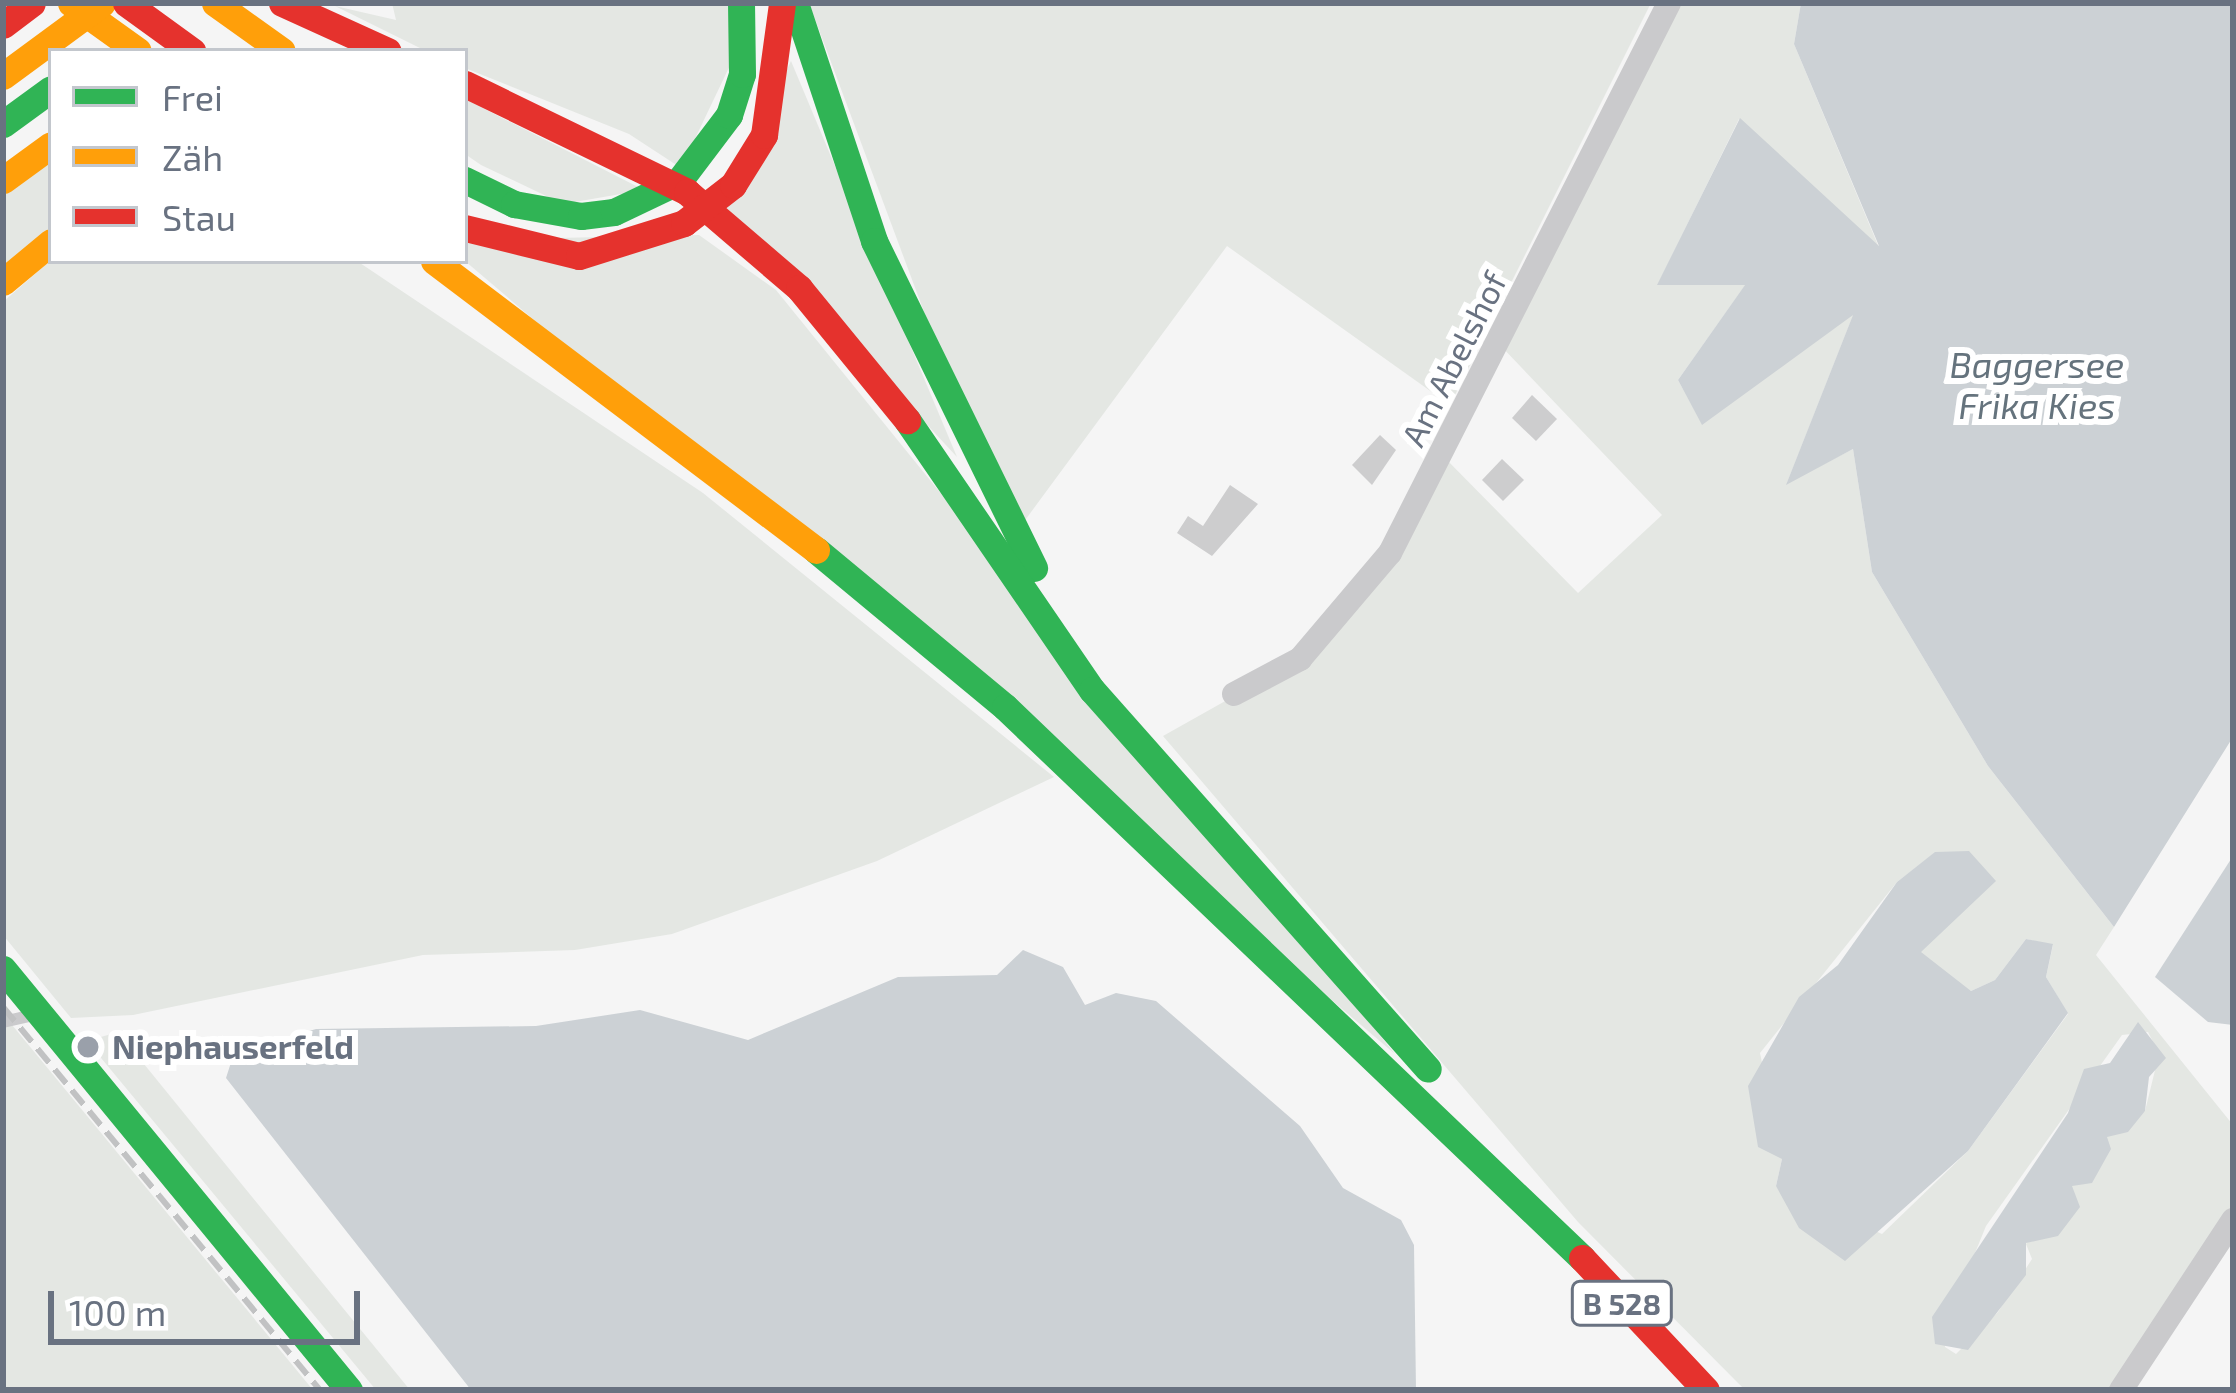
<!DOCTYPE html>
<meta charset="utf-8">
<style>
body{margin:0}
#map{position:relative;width:2236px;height:1393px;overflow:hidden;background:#f5f5f5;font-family:"Exo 2",sans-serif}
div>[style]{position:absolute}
.green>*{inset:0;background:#e4e7e3}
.water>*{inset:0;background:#ccd1d5}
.building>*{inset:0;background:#cdcdce}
.lane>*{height:12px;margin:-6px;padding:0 6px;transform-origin:6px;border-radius:6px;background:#cacacc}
.street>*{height:24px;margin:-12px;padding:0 12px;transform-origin:12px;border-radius:12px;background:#cacacc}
.fast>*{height:27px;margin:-13.5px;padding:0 13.5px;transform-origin:13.5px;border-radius:13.5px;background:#30b455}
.slow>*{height:27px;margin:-13.5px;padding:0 13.5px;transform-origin:13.5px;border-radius:13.5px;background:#ff9f0a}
.jam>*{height:27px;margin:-13.5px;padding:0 13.5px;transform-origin:13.5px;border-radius:13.5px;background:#e5322d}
.rail>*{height:6px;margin-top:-3px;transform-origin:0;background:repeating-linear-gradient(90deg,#c1c2c3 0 18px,transparent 0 27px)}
.dots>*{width:33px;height:33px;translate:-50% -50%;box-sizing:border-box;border:6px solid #fff;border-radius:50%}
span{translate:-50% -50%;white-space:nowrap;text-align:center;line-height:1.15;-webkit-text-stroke:12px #fff;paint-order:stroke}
.shield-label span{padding:3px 9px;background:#fff;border:3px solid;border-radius:9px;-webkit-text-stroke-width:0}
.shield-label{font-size:30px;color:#697281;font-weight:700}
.street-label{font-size:33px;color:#697281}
.poi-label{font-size:33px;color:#697281;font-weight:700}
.left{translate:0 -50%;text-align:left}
.water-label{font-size:36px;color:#65737d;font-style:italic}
.frame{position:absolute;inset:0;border:6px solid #697281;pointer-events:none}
.legend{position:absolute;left:48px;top:48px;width:420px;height:216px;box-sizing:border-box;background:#fff;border:3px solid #c3c7cd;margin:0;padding:15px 21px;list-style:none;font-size:36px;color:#697281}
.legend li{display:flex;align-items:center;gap:24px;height:60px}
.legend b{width:60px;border:3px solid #c3c7cd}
.scale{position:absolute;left:48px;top:1291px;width:312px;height:54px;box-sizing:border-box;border:6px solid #697281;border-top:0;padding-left:15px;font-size:36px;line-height:42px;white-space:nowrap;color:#697281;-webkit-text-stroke:9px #fff;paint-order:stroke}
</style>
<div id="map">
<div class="green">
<i style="clip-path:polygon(392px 3px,732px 3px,734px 57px,681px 168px,629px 134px,465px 68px,465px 51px,426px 51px,335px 6px,396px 20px)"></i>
<i style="clip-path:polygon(809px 3px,1651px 3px,1450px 405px,1227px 246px,1023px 523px,939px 352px)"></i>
<i style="clip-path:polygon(evenodd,1669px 3px,1801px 3px,1794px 44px,1880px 250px,1739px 119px,1658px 284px,1746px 284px,1678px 380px,1702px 424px,1854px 313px,1787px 483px,1853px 449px,1872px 572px,1988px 766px,2114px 927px,2096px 955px,2233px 1125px,2233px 1220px,2121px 1390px,1745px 1390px,1578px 1222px,1163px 736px,1300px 659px,1390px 553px,1442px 455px,1578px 593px,1662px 515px,1500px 345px,1669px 3px,1936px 852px,1949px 924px,1920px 952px,1938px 975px,1971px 991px,1995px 980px,2026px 939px,2053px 945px,2046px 977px,2068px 1014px,1968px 1151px,1882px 1234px,1776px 1186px,1782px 1159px,1760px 1053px,1897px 882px,1936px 852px,1669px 3px,2148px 1032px,2159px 1054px,2145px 1111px,2106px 1137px,2026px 1244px,2032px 1259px,1998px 1312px,1956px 1354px,1945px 1347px,1944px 1300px,1964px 1280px,1986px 1226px,2122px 1035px,2148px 1032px)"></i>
<i style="clip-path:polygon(791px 61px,957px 457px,723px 204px)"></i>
<i style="clip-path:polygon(465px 99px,644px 190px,563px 204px,481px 165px,465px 154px)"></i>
<i style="clip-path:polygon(51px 158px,51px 228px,3px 266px,3px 193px)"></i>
<i style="clip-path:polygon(699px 235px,776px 290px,1395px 1054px,465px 261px,465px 240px)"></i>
<i style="clip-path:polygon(51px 260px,357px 261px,703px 493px,1054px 777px,877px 861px,672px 934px,575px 950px,423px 955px,133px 1015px,71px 1018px,3px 935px,3px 302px)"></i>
<i style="clip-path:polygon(3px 1014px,313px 1390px,3px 1390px)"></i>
<i style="clip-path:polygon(118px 1032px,235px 1176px,410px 1390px,376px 1390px,87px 1041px)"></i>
</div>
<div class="water">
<i style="clip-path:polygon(1801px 3px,2233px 3px,2233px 737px,2114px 927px,1988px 766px,1872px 572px,1853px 449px,1786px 485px,1853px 315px,1702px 425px,1678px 380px,1745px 285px,1657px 285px,1740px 118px,1879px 246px,1794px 44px)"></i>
<i style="clip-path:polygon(1969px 851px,1996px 881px,1921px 952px,1971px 991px,1995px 980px,2026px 939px,2053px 944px,2046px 977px,2068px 1013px,1968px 1151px,1845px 1261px,1799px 1228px,1776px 1186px,1782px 1159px,1758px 1147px,1748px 1086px,1799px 997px,1838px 965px,1897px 882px,1935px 852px)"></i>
<i style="clip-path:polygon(2233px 856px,2233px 1025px,2208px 1022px,2155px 977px)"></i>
<i style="clip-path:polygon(1023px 950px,1063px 967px,1085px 1005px,1116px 993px,1156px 1001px,1300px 1126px,1343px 1188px,1401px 1220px,1414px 1245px,1416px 1390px,471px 1390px,226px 1078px,234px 1053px,316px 1029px,536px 1026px,640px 1010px,748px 1040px,898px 977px,997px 975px)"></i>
<i style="clip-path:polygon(2138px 1022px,2166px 1058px,2149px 1077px,2145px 1111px,2128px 1132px,2107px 1137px,2111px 1149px,2092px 1183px,2072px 1186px,2080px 1207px,2058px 1236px,2026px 1243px,2026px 1275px,1968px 1350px,1935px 1344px,1932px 1317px,2068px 1113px,2084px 1069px,2110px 1063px)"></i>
</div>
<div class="building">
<i style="clip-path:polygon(1532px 395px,1557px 419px,1536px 441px,1512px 418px)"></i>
<i style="clip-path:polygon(1380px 435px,1396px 450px,1372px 485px,1352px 465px)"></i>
<i style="clip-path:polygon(1502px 459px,1524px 480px,1503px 501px,1482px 480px)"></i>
<i style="clip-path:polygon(1230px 485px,1258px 504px,1212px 556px,1177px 533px,1188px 516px,1203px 526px)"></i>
</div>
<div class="lane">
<i style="left:3px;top:1022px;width:35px;rotate:-13deg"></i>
</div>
<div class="street">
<i style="left:1234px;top:694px;width:75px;rotate:-27.9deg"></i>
<i style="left:1300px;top:659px;width:139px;rotate:-49.7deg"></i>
<i style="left:1390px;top:553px;width:617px;rotate:-63.1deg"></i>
<i style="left:2121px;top:1390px;width:204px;rotate:-56.6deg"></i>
</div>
<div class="fast">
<i style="left:795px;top:3px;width:251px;rotate:71.6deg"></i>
<i style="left:874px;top:241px;width:364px;rotate:63.9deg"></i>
<i style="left:3px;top:124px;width:59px;rotate:-36.1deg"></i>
<i style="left:465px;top:180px;width:55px;rotate:26.1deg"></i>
<i style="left:514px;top:204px;width:68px;rotate:10.2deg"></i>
<i style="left:581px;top:216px;width:33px;rotate:-7deg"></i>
<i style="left:614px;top:212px;width:72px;rotate:-25.5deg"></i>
<i style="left:679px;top:181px;width:83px;rotate:-52.9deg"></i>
<i style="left:729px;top:115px;width:43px;rotate:-72.4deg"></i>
<i style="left:742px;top:74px;width:71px;rotate:-90.8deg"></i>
<i style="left:907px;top:420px;width:327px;rotate:55.6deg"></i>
<i style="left:1092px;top:690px;width:506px;rotate:48.44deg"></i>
<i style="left:816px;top:550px;width:246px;rotate:39.7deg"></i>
<i style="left:1005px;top:707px;width:798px;rotate:43.68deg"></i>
<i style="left:3px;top:969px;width:545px;rotate:50.58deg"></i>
</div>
<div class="slow">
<i style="left:71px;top:3px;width:82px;rotate:35.6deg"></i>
<i style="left:215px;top:3px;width:82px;rotate:35.6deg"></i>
<i style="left:3px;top:76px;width:123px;rotate:-36.4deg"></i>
<i style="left:3px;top:180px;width:59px;rotate:-36.1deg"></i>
<i style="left:434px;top:261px;width:479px;rotate:37.1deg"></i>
<i style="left:3px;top:282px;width:62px;rotate:-39.8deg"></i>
</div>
<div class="jam">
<i style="left:126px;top:3px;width:82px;rotate:36deg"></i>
<i style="left:282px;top:3px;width:116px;rotate:24.4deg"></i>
<i style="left:3px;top:25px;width:36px;rotate:-37deg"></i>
<i style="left:465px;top:84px;width:247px;rotate:25.9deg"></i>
<i style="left:687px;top:192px;width:148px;rotate:40.6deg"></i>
<i style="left:799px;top:288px;width:171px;rotate:50.7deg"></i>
<i style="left:465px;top:228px;width:117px;rotate:13.8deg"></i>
<i style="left:579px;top:256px;width:110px;rotate:-17.4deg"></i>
<i style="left:684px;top:223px;width:62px;rotate:-37.8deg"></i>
<i style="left:733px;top:185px;width:59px;rotate:-58.2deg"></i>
<i style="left:764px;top:135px;width:133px;rotate:-82.2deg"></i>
<i style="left:1582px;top:1258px;width:181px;rotate:46.8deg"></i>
</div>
<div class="rail">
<i style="left:3px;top:1007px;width:497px;rotate:50.4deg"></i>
</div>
<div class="dots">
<i style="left:88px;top:1047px;background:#9aa0aa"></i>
</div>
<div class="shield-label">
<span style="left:1622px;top:1303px">B 528</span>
</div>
<div class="street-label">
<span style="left:1454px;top:359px;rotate:-63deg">Am Abelshof</span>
</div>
<div class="poi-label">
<span class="left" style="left:112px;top:1047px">Niephauserfeld</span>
</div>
<div class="water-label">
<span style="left:2037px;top:384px">Baggersee<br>Frika Kies</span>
</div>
<div class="frame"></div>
<ul class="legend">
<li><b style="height:15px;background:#30b455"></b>Frei</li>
<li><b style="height:15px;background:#ff9f0a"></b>Zäh</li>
<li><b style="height:15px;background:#e5322d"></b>Stau</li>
</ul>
<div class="scale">100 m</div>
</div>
